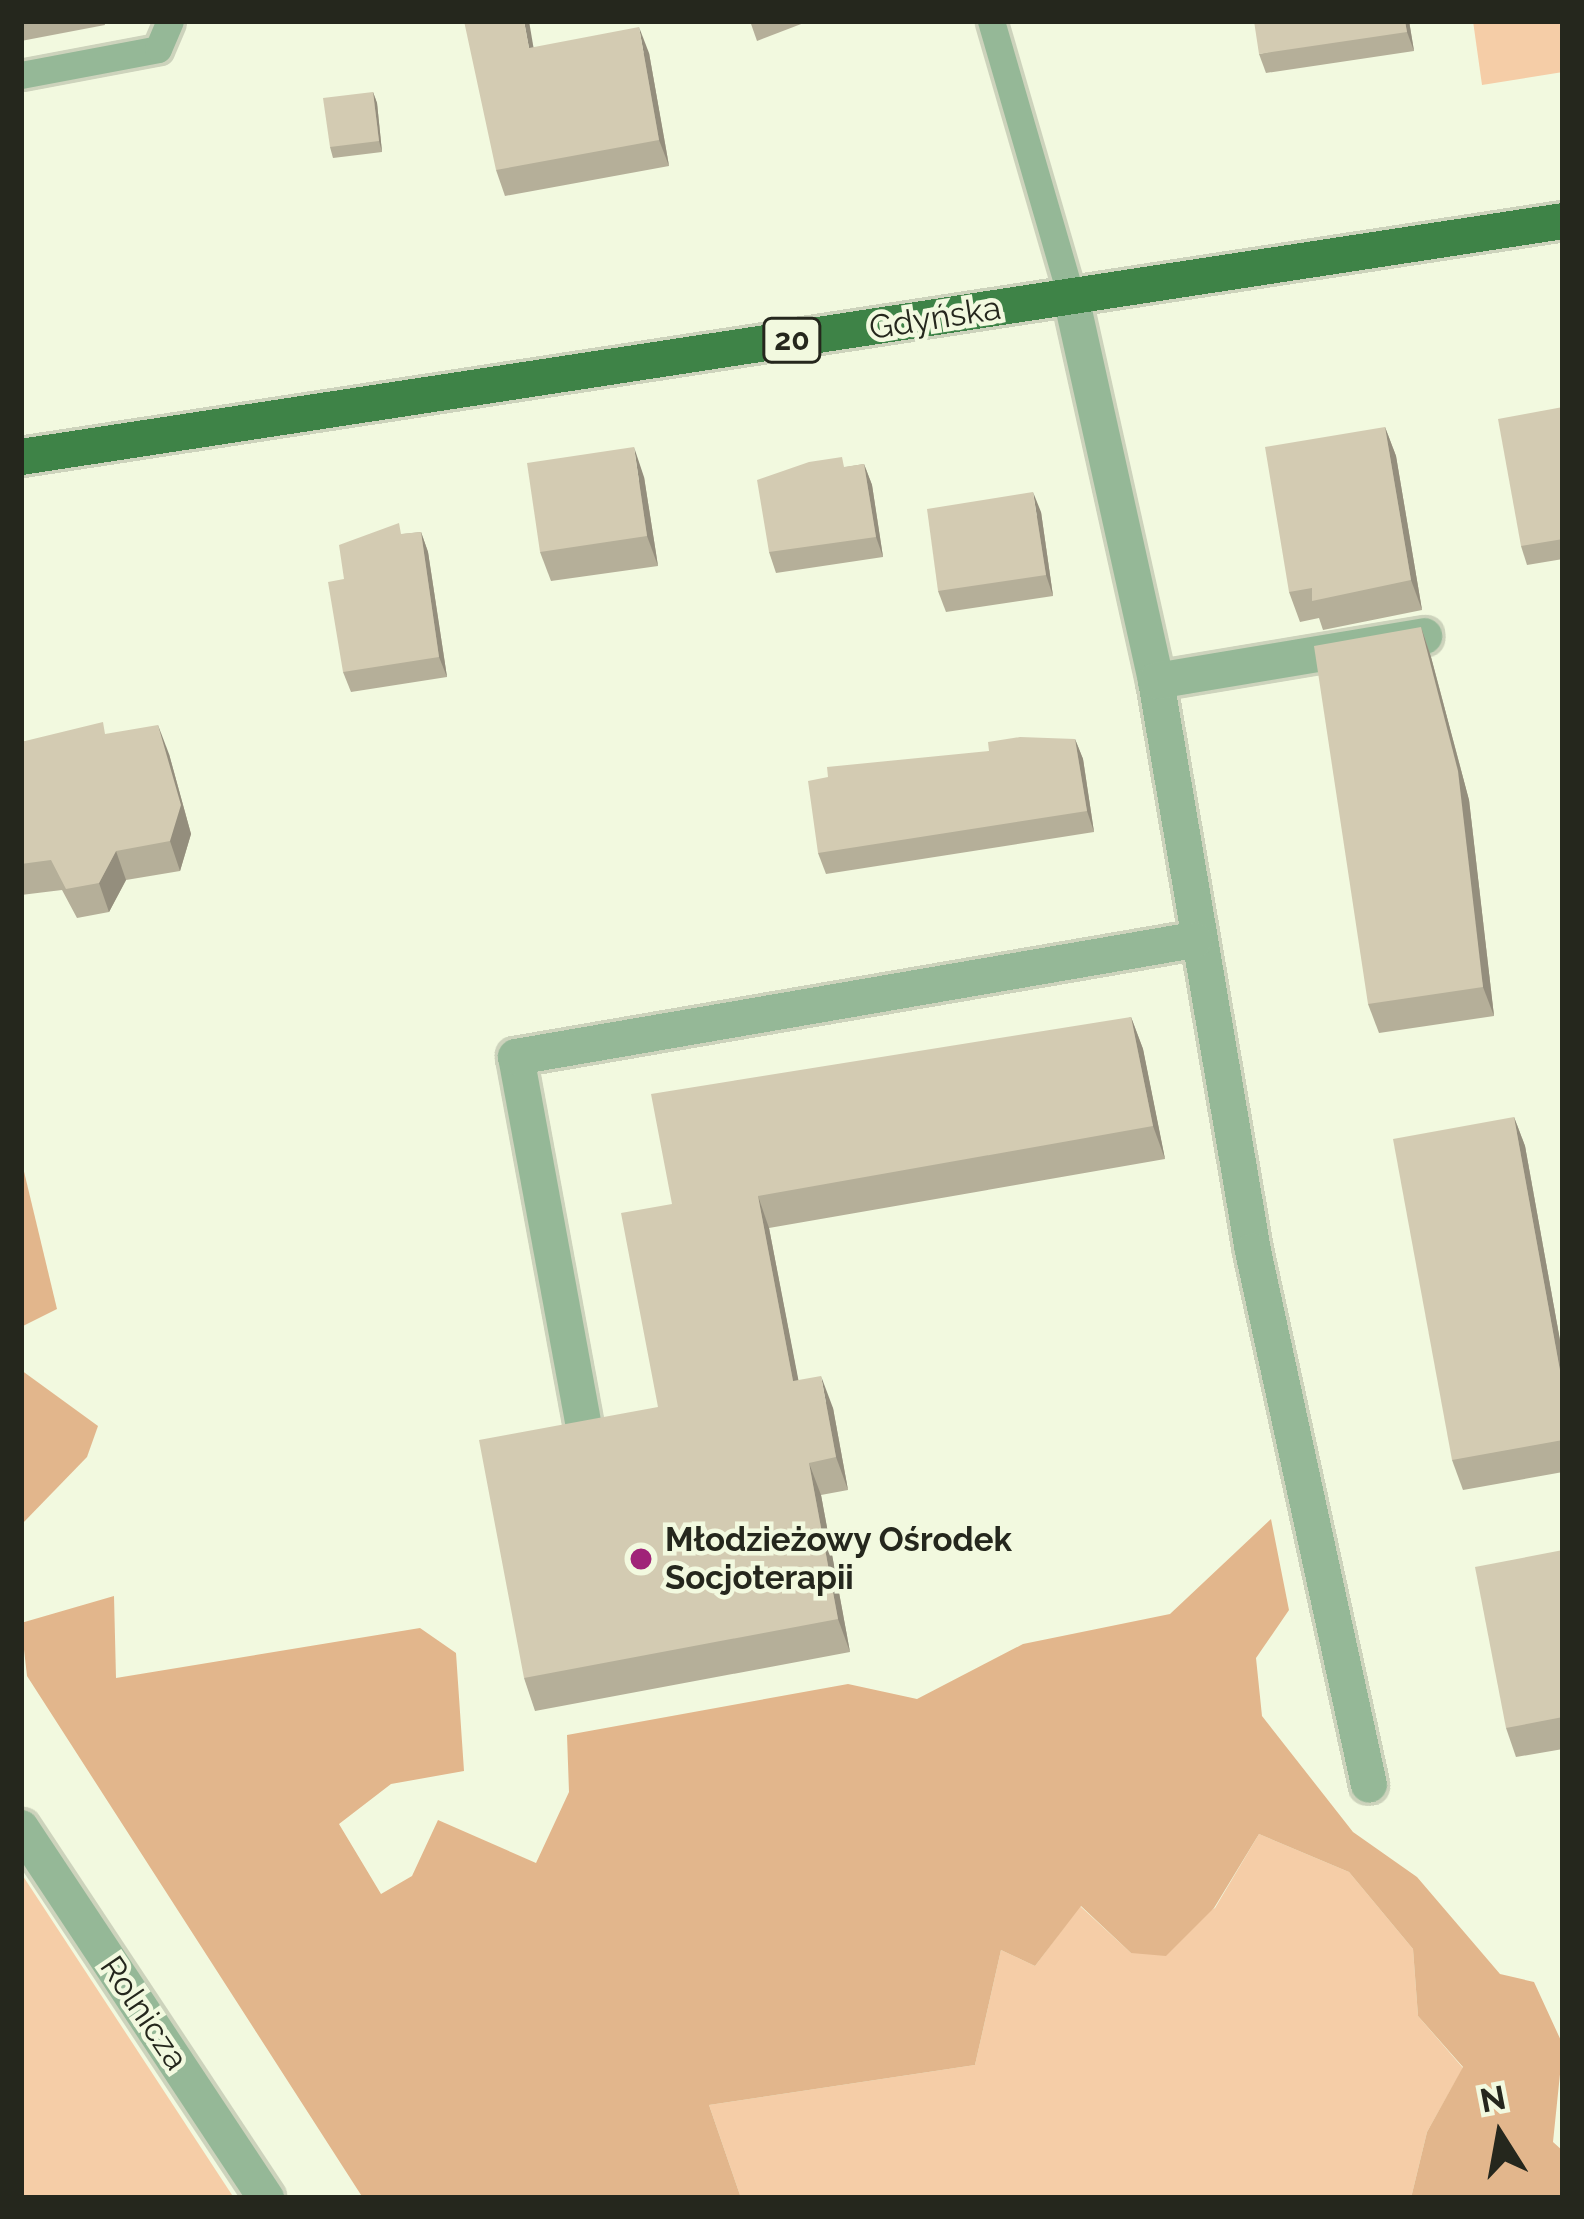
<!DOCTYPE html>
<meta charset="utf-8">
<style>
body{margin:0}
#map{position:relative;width:1584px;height:2219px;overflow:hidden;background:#f2f9df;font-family:Raleway,sans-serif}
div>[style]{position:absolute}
.green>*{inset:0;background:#f5cda7}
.forest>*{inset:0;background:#e2b68c}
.roads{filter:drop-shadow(3px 0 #cdd3bc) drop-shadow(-3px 0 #cdd3bc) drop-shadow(0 3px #cdd3bc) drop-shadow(0 -3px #cdd3bc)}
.lane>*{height:27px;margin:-13.5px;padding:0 13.5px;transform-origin:13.5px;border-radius:13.5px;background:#95b897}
.street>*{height:36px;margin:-18px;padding:0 18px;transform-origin:18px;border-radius:18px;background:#95b897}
.primary>*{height:36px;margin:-18px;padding:0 18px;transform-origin:18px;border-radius:18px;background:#3e8347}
.wall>*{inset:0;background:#b5af99}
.shaded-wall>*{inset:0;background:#948e7d}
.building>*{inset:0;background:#d3cbb2}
.dots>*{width:33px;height:33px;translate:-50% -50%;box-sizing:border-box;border:6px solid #f2f9df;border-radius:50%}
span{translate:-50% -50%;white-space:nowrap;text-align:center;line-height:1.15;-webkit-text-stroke:9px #f2f9df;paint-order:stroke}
.shield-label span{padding:3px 9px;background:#f2f9df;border:3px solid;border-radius:9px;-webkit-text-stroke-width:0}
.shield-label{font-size:30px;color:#25271d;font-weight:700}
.street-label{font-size:33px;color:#25271d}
.poi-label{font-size:33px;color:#25271d;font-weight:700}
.left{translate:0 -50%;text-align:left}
.frame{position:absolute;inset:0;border:24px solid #25271d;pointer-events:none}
.north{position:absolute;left:1440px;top:2075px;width:120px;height:120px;-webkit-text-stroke:9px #f2f9df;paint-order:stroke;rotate:349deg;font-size:33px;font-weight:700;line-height:48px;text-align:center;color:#25271d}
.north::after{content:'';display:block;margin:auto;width:42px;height:54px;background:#25271d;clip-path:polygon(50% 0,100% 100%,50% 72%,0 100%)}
</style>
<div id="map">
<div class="green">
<i style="clip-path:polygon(1473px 21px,1563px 21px,1563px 72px,1482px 85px)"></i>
<i style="clip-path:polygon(1259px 1834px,1349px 1872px,1413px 1949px,1418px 2016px,1463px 2068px,1427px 2132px,1411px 2198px,741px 2198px,709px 2105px,975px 2065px,1001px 1950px,1035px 1966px,1080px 1906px,1131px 1953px,1215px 1908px)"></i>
<i style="clip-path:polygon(21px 1873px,234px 2198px,21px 2198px)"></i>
</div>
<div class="forest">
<i style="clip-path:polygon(21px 1159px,57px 1309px,21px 1327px)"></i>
<i style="clip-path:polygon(21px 1370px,98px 1426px,87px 1457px,21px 1525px)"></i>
<i style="clip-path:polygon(1271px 1519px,1289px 1610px,1256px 1658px,1262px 1716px,1353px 1832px,1417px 1877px,1500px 1974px,1534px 1982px,1563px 2045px,1553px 2142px,1563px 2151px,1563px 2198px,1411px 2198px,1427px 2132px,1463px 2067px,1418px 2016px,1413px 1949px,1349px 1872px,1259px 1834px,1214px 1908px,1166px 1956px,1131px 1953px,1081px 1906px,1035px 1966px,1001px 1950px,975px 2065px,709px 2105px,741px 2198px,363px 2198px,27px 1676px,21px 1623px,114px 1596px,116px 1678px,420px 1628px,456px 1653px,464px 1771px,391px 1784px,339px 1824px,381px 1894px,412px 1876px,438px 1820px,536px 1863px,569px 1792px,567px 1735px,848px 1684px,917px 1699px,1023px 1644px,1170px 1614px)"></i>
</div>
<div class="roads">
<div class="lane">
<i style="left:991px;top:21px;width:287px;rotate:73.8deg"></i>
<i style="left:21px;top:75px;width:139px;rotate:-10.7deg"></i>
<i style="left:158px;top:49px;width:30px;rotate:-67deg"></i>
</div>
<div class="street">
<i style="left:1071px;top:297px;width:393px;rotate:77.5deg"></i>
<i style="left:1156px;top:681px;width:578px;rotate:80.34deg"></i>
<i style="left:1253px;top:1251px;width:546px;rotate:77.74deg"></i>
<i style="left:1156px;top:681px;width:272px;rotate:-9.5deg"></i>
<i style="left:584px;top:1427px;width:376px;rotate:-100.4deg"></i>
<i style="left:516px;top:1057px;width:688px;rotate:-9.79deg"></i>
<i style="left:21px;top:1828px;width:444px;rotate:56.5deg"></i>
</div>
<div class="primary">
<i style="left:21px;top:457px;width:1560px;rotate:-8.7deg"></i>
</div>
</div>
<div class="wall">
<i style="clip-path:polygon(21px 21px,104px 21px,105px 25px,21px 41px)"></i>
<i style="clip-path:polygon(750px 21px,809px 21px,757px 41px)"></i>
<i style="clip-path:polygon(1409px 21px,1414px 51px,1266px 73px,1259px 54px)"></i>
<i style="clip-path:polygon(533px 47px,649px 53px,669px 166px,505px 196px,496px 170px)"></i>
<i style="clip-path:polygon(373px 92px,377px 103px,382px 152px,333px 158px,330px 147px)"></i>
<i style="clip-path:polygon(1563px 407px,1563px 559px,1527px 565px,1521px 546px)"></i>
<i style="clip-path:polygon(1385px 427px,1396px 456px,1422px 610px,1323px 630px,1319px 618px,1300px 622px,1289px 592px)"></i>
<i style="clip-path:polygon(864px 464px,872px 485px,883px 557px,776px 573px,769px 552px,846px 467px)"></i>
<i style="clip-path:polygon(644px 477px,658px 566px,551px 581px,540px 552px)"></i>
<i style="clip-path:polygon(1041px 512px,1053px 596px,946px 612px,938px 591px)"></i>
<i style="clip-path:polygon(421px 532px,428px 552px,447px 677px,351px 692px,343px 672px,403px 534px)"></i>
<i style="clip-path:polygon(1421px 627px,1431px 657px,1469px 800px,1494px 1016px,1379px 1033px,1368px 1004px)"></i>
<i style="clip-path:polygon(107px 734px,169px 754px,191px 834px,180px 871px,126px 880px,109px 912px,77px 918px,62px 890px,21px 895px,21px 742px)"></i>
<i style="clip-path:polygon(1075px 739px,1083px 759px,1094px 832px,826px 874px,818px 853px,989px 751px)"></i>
<i style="clip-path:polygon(1131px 1017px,1143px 1049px,1165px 1159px,769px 1228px,798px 1380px,833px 1408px,848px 1490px,821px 1495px,850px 1652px,535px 1711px,524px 1678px,658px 1407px,672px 1204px)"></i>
<i style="clip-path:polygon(1514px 1117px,1525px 1146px,1563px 1357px,1563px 1472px,1463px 1490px,1452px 1460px)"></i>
<i style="clip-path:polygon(1563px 1550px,1563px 1749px,1516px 1757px,1506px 1728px)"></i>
</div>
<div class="shaded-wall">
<i style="clip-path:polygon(524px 21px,529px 21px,538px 74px,529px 48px)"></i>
<i style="clip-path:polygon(1405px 21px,1409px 21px,1414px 51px,1407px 32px)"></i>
<i style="clip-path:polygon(639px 27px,649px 53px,669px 166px,659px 140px)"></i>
<i style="clip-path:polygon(373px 92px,377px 103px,382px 152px,379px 141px)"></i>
<i style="clip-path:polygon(1385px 427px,1396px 456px,1422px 610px,1411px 580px)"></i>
<i style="clip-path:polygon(634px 447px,644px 477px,658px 566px,647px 536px)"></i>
<i style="clip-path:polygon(864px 464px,872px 485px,883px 557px,876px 537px)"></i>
<i style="clip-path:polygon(1033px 492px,1041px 512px,1053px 596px,1046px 575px)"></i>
<i style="clip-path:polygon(421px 532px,428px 552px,447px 677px,439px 657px)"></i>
<i style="clip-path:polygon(1421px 627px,1431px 657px,1469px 800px,1494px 1016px,1483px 987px)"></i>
<i style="clip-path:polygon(158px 725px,169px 754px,191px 834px,180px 871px,170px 841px)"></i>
<i style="clip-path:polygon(1075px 739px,1083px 759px,1094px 832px,1087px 811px)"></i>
<i style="clip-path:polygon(116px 851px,126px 880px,109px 912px,99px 883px)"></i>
<i style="clip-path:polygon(1131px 1017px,1143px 1049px,1165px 1159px,1153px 1126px)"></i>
<i style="clip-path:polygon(1514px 1117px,1525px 1146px,1563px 1357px,1563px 1387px)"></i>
<i style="clip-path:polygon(758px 1196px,769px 1228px,805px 1414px,793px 1381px)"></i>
<i style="clip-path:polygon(821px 1376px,833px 1408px,848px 1490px,836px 1457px)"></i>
<i style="clip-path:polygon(809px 1463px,821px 1495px,850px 1652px,838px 1619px)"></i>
</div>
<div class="building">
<i style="clip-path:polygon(464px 21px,524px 21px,529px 48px,639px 27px,659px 140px,496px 170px)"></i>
<i style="clip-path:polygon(1254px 21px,1405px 21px,1407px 32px,1259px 54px)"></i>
<i style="clip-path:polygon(373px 92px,379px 141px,330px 147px,323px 98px)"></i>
<i style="clip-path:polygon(1563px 407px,1563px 539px,1521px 546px,1498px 419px)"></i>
<i style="clip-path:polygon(1385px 427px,1411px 580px,1312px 601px,1312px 588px,1289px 592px,1265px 447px)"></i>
<i style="clip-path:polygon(634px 447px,647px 536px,540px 552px,527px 463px)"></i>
<i style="clip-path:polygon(842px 457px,844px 467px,864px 464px,876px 537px,769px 552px,757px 480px,809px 462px)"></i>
<i style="clip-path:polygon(1033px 492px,1046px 575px,938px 591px,927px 509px)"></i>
<i style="clip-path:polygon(399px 523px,401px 534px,421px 532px,439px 657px,343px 672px,328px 582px,344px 579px,339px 545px)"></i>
<i style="clip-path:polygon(1421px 627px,1458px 771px,1483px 987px,1368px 1004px,1314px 646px)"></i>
<i style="clip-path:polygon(103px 722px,105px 734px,158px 725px,181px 805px,170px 841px,116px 851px,99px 883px,66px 889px,51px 860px,21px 864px,21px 742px)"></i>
<i style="clip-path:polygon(1020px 737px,1075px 739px,1087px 811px,818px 853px,808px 781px,828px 777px,827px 767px,989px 751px,988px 742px)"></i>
<i style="clip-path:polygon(1131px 1017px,1153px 1126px,758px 1196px,793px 1381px,821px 1376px,836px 1457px,809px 1463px,838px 1619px,524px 1678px,479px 1440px,658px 1407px,621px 1213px,672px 1204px,651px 1094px)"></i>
<i style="clip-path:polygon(1514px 1117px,1563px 1387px,1563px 1440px,1452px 1460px,1393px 1139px)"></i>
<i style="clip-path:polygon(1563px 1550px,1563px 1717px,1506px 1728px,1475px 1567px)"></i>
</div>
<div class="dots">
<i style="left:641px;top:1559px;background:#a02378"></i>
</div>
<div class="shield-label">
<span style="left:792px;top:340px">20</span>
</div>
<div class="street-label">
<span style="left:935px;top:318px;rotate:-9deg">Gdyńska</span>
<span style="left:144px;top:2013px;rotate:56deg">Rolnicza</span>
</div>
<div class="poi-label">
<span class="left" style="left:665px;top:1559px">Młodzieżowy Ośrodek<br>Socjoterapii</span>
</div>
<div class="frame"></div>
<div class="north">N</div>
</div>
